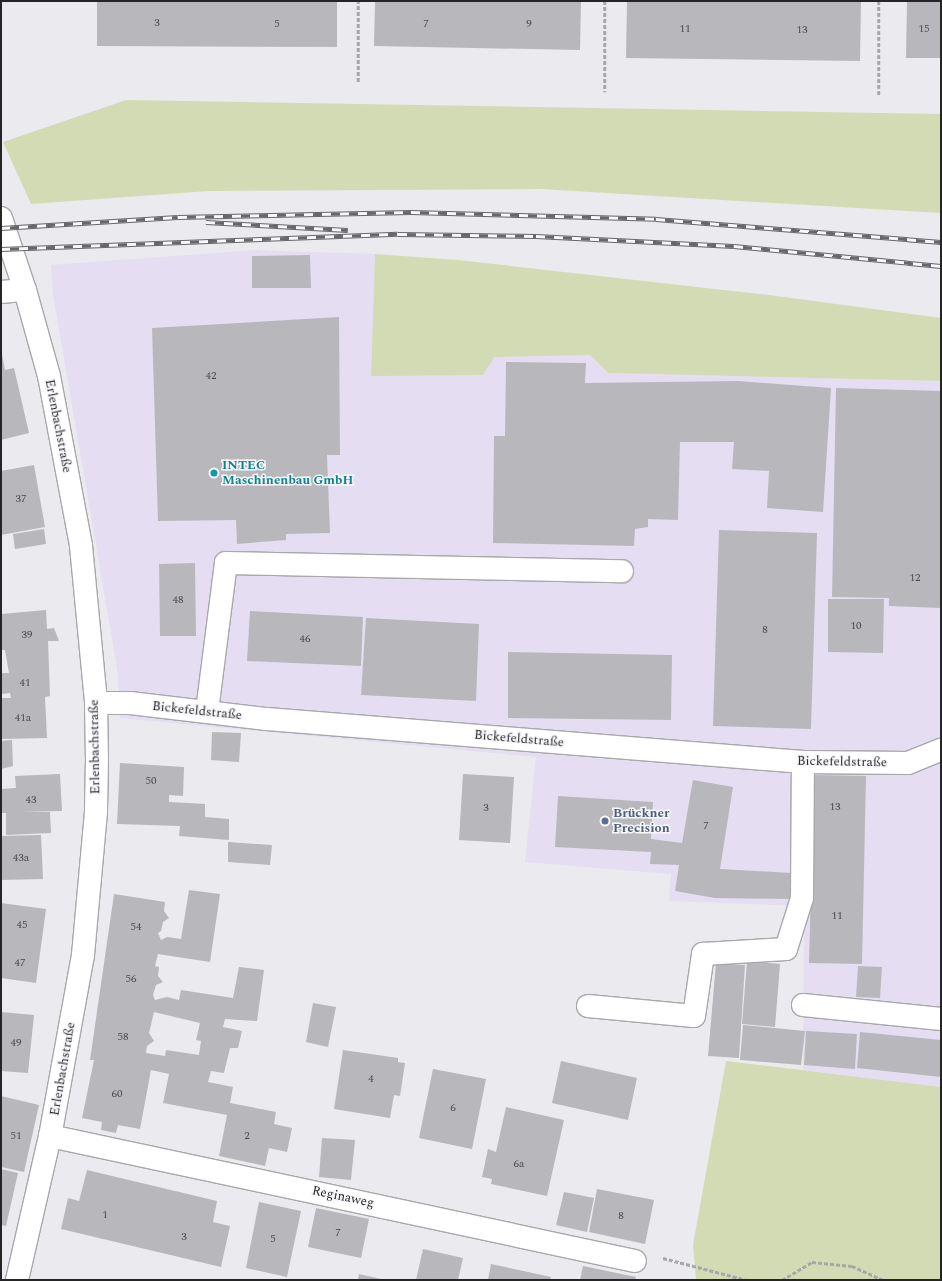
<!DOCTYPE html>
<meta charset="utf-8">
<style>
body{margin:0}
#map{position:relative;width:942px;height:1281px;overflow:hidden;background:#ebeaee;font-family:Spectral,serif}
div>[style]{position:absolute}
.industrial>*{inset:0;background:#e5ddf2}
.green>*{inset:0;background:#d3dbb4}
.building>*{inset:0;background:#b8b8bc}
.path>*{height:2.5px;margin-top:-1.25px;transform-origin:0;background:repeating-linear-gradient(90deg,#a7a7aa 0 4px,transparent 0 6px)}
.roads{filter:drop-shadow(1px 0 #a8a7ab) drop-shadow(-1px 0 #a8a7ab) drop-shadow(0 1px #a8a7ab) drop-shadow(0 -1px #a8a7ab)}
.minor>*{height:22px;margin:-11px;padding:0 11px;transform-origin:11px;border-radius:11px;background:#fff}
.rail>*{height:4.5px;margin-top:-2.25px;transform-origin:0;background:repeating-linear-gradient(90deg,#f8f8fc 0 9px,#676769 0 18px);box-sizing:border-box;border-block:1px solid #676769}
.dots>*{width:11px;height:11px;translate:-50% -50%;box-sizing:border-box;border:2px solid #f8f8fc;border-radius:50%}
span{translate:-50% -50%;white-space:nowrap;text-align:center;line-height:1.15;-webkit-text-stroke:3px #f8f8fc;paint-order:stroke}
.number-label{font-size:11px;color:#4a4a4c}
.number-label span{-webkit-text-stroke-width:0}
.street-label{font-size:13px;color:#252526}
.culture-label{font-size:13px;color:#0d838f;font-weight:700}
.left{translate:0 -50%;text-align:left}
.service-label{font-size:13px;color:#4e5e75;font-weight:700}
.frame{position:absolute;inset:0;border:2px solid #252526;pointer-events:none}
</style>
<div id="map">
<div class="industrial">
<i style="clip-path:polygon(256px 250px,375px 254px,371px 375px,494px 357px,590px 355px,608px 373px,941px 381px,941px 1087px,803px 1070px,804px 906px,669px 901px,671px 874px,525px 862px,536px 757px,120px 718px,118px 674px,53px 295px,51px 265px)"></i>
</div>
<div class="green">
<i style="clip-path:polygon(126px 100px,941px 114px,941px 213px,541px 189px,208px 191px,31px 204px,3px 142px)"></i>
<i style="clip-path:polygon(375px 254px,458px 260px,769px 295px,941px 318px,941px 381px,608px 373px,590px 355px,494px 357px,483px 375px,371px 376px)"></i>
<i style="clip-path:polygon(726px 1061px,941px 1087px,941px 1280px,696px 1280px,693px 1245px)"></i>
</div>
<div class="building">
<i style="clip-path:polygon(97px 1px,337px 1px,337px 47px,97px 46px)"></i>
<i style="clip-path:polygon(375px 1px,581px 1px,580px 50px,374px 46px)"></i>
<i style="clip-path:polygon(627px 1px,861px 1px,860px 61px,626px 58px)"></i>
<i style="clip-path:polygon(907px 1px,941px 1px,941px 58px,906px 58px)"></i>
<i style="clip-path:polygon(310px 255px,311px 288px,252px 288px,252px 256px)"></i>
<i style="clip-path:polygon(339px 317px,340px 455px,327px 455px,330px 533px,286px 534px,286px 540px,237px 544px,236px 520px,158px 521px,152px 328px)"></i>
<i style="clip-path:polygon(1px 349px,5px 370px,14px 368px,29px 433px,1px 440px)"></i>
<i style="clip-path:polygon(506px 362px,586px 363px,585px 383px,739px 381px,831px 388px,823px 512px,767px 508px,769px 471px,732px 469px,734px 442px,680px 442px,678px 520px,648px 519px,648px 527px,635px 529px,634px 546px,493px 543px,494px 436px,505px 436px)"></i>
<i style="clip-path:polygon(836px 388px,941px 391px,941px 608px,889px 606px,889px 598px,832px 597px)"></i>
<i style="clip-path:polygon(34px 465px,45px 527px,1px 535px,1px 471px)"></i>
<i style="clip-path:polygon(44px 529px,46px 544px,15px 549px,13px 534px)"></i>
<i style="clip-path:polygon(719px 530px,817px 533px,811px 729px,713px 726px)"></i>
<i style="clip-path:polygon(195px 563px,196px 636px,160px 636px,159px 564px)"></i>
<i style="clip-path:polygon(828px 599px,884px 599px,883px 653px,828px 652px)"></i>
<i style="clip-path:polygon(46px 610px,47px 629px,54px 628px,59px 641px,48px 641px,50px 696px,45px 697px,47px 738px,1px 739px,1px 698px,11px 698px,10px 693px,1px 694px,1px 673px,9px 673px,5px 650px,1px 650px,1px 614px)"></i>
<i style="clip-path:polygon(250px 611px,363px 617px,361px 666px,247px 661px)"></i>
<i style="clip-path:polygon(366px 618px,479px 624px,476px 701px,361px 695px)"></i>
<i style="clip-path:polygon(508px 652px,672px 655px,671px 720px,508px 718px)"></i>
<i style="clip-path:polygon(212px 732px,241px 733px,239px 762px,211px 760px)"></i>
<i style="clip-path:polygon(12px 740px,13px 766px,1px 769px,1px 741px)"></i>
<i style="clip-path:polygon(120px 763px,184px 767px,183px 796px,169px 795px,169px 802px,205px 804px,205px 817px,229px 819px,229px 840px,179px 836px,180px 826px,117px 824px)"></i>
<i style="clip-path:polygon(60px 774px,62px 811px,20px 812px,50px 812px,51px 833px,6px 835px,6px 813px,1px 813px,1px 789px,16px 788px,15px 776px)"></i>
<i style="clip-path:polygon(463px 774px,514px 777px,510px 843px,459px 840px)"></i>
<i style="clip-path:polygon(814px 775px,866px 776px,862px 964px,809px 963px)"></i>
<i style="clip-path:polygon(693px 780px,733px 787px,720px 869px,792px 873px,791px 899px,715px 898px,675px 891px,679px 865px,650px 864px,651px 852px,555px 847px,558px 796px,653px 802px,651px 839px,682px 843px)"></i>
<i style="clip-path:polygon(41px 835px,43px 879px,1px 880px,1px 836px)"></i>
<i style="clip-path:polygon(228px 842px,272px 845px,270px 865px,228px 862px)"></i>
<i style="clip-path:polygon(evenodd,189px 890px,220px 894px,210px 962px,158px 954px,155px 966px,159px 967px,158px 976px,163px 982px,156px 985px,153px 995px,155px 1000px,167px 997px,179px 1000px,181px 990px,233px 998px,239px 967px,264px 970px,257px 1021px,225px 1019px,223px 1027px,242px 1031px,238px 1048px,230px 1048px,224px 1073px,211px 1071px,208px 1082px,233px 1087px,230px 1103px,276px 1112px,274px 1124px,292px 1128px,287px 1152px,269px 1148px,265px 1166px,219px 1156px,227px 1115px,163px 1103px,169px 1074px,151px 1070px,140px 1129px,118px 1125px,116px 1133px,101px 1130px,102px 1122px,82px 1118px,94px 1060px,90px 1060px,114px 894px,165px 902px,164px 911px,169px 918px,163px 922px,161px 931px,158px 933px,161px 940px,167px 937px,181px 939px,189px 890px,154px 1012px,200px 1023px,196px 1040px,201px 1041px,199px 1055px,166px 1050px,165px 1056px,146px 1053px,147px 1046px,154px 1041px,149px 1033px,154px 1012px)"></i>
<i style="clip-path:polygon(1px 903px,46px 909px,36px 983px,1px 978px)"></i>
<i style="clip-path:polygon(747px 961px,780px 964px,775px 1027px,742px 1024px)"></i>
<i style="clip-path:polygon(716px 963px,745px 965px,739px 1058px,708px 1056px)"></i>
<i style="clip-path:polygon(858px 966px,882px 967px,880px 998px,856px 997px)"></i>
<i style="clip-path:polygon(313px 1003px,336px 1007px,328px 1047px,306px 1042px)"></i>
<i style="clip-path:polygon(1px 1012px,34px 1015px,28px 1073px,1px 1071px)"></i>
<i style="clip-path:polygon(743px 1025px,805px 1031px,801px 1065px,740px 1060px)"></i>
<i style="clip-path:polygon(806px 1031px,857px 1034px,855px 1069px,804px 1065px)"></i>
<i style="clip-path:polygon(860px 1032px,941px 1040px,941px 1077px,857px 1068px)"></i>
<i style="clip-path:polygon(343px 1050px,398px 1058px,398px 1062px,405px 1063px,400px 1096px,394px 1095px,390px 1118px,334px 1109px)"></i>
<i style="clip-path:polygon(561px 1061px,637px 1078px,628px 1120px,552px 1103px)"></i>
<i style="clip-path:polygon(433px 1069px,486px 1079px,472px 1149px,419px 1138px)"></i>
<i style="clip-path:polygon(1px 1096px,39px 1105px,24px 1172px,1px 1167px)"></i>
<i style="clip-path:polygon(506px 1107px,564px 1120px,547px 1196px,491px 1184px,492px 1179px,482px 1177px,488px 1149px,496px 1152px)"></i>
<i style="clip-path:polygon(322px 1138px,355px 1140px,351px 1180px,319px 1177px)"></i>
<i style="clip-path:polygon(1px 1169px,18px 1173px,6px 1226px,1px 1225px)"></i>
<i style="clip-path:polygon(87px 1170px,217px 1201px,213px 1222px,230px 1226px,221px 1267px,61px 1229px,68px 1198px,79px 1201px)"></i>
<i style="clip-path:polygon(597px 1189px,654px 1200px,645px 1244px,589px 1232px)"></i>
<i style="clip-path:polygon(564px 1192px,594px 1198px,587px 1232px,556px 1225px)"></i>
<i style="clip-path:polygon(259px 1202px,301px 1211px,287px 1277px,246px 1268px)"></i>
<i style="clip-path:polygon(316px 1208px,369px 1219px,361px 1258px,308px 1247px)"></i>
<i style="clip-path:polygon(423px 1249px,463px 1258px,458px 1280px,416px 1280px)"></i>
<i style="clip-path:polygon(491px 1264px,551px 1277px,550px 1280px,488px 1280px)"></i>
<i style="clip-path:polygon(583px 1266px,636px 1277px,635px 1280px,580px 1280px)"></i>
<i style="clip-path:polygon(359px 1274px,381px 1279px,381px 1280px,358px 1280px)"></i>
</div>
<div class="path">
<i style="left:605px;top:1px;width:91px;rotate:90deg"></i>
<i style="left:879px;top:1px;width:94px;rotate:90deg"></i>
<i style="left:358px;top:82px;width:81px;rotate:-90deg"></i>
<i style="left:663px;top:1258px;width:87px;rotate:14.7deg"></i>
<i style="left:782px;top:1280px;width:35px;rotate:-31deg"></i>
<i style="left:812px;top:1262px;width:40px;rotate:5.7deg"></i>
<i style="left:852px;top:1266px;width:34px;rotate:24deg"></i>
</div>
<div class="roads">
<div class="minor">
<i style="left:1px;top:218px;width:76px;rotate:71.6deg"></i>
<i style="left:25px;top:290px;width:89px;rotate:74.4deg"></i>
<i style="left:49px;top:376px;width:173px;rotate:79.3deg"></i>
<i style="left:81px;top:546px;width:158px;rotate:84.5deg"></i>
<i style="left:96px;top:703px;width:55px;rotate:89deg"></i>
<i style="left:97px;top:758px;width:54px;rotate:91.1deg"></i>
<i style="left:96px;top:812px;width:144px;rotate:95.2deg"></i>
<i style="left:83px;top:955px;width:184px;rotate:100.3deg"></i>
<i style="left:50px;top:1136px;width:148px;rotate:102.9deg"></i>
<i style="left:1px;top:292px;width:24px;rotate:-5deg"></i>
<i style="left:96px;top:703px;width:34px"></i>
<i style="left:130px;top:703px;width:138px;rotate:6.7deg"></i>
<i style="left:267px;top:719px;width:538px;rotate:4.59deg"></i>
<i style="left:803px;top:762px;width:105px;rotate:0.5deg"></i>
<i style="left:908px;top:763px;width:35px;rotate:-22deg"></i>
<i style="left:207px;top:711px;width:149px;rotate:-82.7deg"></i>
<i style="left:226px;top:563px;width:396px;rotate:1.2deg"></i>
<i style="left:803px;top:1005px;width:139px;rotate:5.8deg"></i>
<i style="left:588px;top:1006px;width:106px;rotate:5.4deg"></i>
<i style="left:694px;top:1016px;width:63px;rotate:-81.7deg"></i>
<i style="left:703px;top:954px;width:83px;rotate:-3.4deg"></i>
<i style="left:786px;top:949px;width:53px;rotate:-72.6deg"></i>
<i style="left:802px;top:898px;width:136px;rotate:-89.6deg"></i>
<i style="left:50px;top:1136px;width:598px;rotate:12.06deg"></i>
</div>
</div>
<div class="rail">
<i style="left:206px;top:222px;width:142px;rotate:3.2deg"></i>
<i style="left:1px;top:228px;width:177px;rotate:-3.6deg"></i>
<i style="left:178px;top:217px;width:233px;rotate:-1.2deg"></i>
<i style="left:411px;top:212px;width:245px;rotate:1.6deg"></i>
<i style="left:656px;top:219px;width:286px;rotate:4.6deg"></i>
<i style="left:1px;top:249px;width:397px;rotate:-2.2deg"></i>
<i style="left:398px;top:234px;width:138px;rotate:0.8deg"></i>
<i style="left:536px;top:236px;width:198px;rotate:2.9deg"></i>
<i style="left:734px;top:246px;width:208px;rotate:5.5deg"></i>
</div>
<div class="dots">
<i style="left:214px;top:473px;background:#0f9aa8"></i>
<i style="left:605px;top:821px;background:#5c6f8a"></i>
</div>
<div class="number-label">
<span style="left:157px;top:23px">3</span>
<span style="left:277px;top:24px">5</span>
<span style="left:426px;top:24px">7</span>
<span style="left:529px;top:24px">9</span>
<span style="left:685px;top:29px">11</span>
<span style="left:924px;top:29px">15</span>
<span style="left:802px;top:30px">13</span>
<span style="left:211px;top:376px">42</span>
<span style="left:21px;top:499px">37</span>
<span style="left:915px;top:578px">12</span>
<span style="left:178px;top:600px">48</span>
<span style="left:856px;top:626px">10</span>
<span style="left:765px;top:630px">8</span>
<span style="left:27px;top:635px">39</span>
<span style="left:305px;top:639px">46</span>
<span style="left:25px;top:683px">41</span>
<span style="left:23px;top:718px">41a</span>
<span style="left:151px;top:781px">50</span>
<span style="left:31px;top:800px">43</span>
<span style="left:835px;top:807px">13</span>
<span style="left:486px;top:808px">3</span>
<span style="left:706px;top:826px">7</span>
<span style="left:21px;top:858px">43a</span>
<span style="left:837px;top:916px">11</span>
<span style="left:22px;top:925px">45</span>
<span style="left:136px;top:927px">54</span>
<span style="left:20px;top:963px">47</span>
<span style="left:131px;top:979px">56</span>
<span style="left:123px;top:1037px">58</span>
<span style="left:16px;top:1043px">49</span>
<span style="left:371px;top:1079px">4</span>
<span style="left:117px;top:1094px">60</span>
<span style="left:453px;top:1108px">6</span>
<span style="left:16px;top:1136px">51</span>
<span style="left:247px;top:1136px">2</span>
<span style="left:519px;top:1164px">6a</span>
<span style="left:105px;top:1215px">1</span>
<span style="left:621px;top:1216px">8</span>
<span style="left:338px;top:1233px">7</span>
<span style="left:184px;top:1237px">3</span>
<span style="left:273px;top:1239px">5</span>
</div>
<div class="street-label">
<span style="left:58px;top:426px;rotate:79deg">Erlenbachstraße</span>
<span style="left:197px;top:711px;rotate:6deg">Bickefeldstraße</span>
<span style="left:519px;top:739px;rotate:5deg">Bickefeldstraße</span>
<span style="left:95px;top:747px;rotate:-91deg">Erlenbachstraße</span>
<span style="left:842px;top:762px;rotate:1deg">Bickefeldstraße</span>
<span style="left:63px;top:1069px;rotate:-80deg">Erlenbachstraße</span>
<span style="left:343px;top:1197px;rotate:12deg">Reginaweg</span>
</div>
<div class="culture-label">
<span class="left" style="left:222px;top:473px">INTEC<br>Maschinenbau GmbH</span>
</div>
<div class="service-label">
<span class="left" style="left:613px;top:821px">Brückner<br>Precision</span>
</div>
<div class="frame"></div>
</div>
